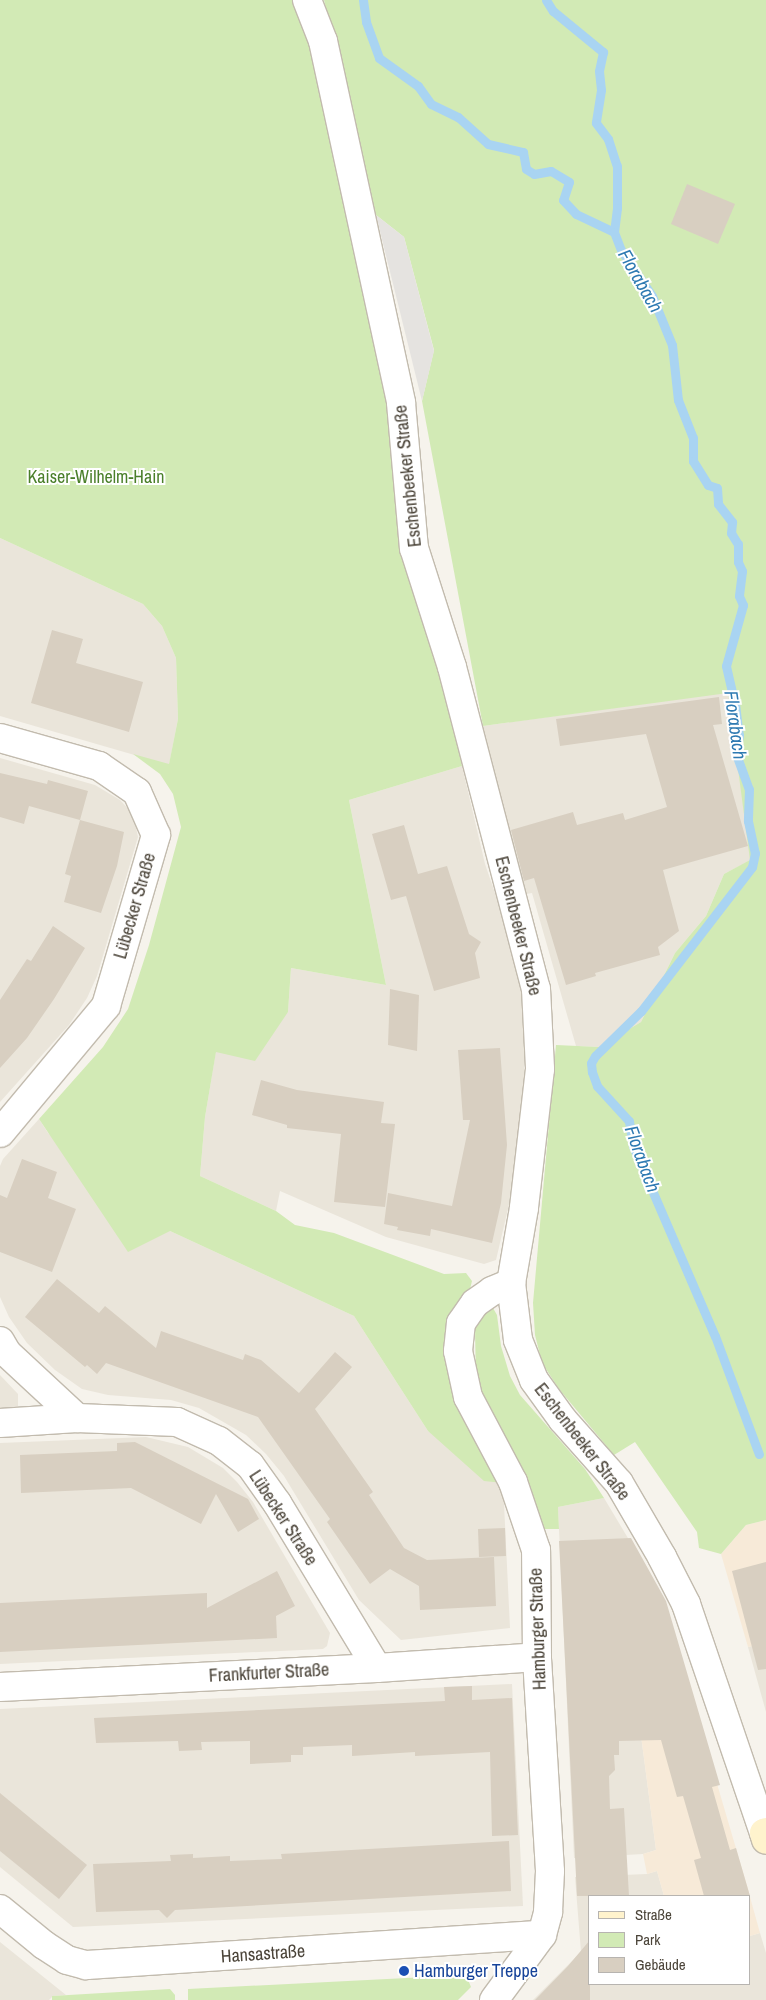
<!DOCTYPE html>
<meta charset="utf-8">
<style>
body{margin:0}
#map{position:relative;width:766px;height:2000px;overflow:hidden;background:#f6f3ec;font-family:"Archivo Narrow",sans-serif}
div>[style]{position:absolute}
.residential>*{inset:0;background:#eae5da}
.commercial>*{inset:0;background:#f7ead8}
.green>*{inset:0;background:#d2eab5}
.parking>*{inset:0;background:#e5e3e0}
.stream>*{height:9px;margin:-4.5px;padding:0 4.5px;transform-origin:4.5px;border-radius:4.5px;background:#a9d4f2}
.building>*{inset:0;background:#d8cfc1}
.roads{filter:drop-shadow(1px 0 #c2bbae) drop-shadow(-1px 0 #c2bbae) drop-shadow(0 1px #c2bbae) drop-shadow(0 -1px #c2bbae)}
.street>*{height:28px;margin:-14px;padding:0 14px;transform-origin:14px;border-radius:14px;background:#fff}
.secondary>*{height:28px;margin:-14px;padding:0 14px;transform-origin:14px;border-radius:14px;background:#fff3cd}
.dots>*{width:14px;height:14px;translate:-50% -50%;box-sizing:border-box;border:2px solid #fff;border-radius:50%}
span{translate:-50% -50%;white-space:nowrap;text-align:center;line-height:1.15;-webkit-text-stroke:4px #fff;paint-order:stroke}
.street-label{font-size:18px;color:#4b4439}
.park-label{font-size:18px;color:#4a7f2a}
.transit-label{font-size:18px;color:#164399}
.left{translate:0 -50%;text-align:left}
.water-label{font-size:19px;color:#2e7ab2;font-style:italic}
.legend{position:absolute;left:588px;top:1895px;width:162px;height:90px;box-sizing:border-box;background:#fff;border:1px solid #b7b4b0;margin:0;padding:6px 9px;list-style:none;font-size:15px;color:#4b4439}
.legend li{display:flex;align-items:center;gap:10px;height:25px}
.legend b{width:25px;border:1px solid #b7b4b0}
</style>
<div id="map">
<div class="residential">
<i style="clip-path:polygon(0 538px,143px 604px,162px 626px,176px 658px,178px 719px,169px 765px,0 716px)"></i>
<i style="clip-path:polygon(728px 692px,751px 860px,724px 874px,706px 916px,675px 953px,641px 1022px,599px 1047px,576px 1046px,532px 893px,526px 894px,483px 726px)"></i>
<i style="clip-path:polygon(0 758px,95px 785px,120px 800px,133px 814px,138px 837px,97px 976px,87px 998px,69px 1025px,0 1102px)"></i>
<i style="clip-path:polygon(462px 766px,485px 864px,508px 931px,526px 991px,523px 1121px,511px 1196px,496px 1260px,484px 1264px,386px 1237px,280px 1191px,276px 1211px,200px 1176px,205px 1117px,216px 1051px,288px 1012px,291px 968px,386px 985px,349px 800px)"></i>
<i style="clip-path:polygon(39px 1119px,48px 1133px,170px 1231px,354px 1316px,428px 1431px,503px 1483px,510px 1628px,401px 1640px,359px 1600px,284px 1476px,266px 1454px,246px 1435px,199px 1408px,171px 1400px,108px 1395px,82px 1389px,55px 1370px,27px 1343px,9px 1317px,0 1297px,0 1166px,3px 1159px)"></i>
<i style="clip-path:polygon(0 1375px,18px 1394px,18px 1406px,11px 1409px,0 1410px)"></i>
<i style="clip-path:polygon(146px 1437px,188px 1447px,223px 1468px,237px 1482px,253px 1502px,330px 1633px,327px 1646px,323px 1649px,0 1664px,0 1443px)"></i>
<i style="clip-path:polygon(604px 1498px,665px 1600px,634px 1682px,656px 1850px,643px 1854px,574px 1858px,558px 1507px)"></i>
<i style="clip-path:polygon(766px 1643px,766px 1712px,748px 1647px)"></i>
<i style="clip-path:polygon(512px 1684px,523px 1906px,73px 1927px,0 1867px,0 1709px)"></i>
<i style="clip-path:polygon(657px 1871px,664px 1896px,590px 1896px,590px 1984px,750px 1984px,750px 1936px,760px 1933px,766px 1953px,766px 2000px,533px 2000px,581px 1952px,575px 1877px,647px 1874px)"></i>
<i style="clip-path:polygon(0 1942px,66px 1995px,53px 1996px,49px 2000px,0 2000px)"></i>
</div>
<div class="commercial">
<i style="clip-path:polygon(766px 1520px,766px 1643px,748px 1647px,721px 1554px,746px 1525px)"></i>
<i style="clip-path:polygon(683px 1668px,750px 1896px,664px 1896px,657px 1871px,647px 1874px,643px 1854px,656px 1850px,634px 1682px)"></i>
<i style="clip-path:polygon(750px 1897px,760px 1933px,750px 1936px)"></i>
</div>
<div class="green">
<i style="clip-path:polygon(0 0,299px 0,319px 60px,390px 397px,403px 548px,422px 620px,449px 702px,462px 766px,349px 800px,386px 985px,291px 968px,288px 1012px,255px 1061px,216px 1052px,205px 1117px,200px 1176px,276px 1211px,295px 1225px,334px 1233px,444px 1274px,466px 1273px,472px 1281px,470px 1289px,456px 1308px,503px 1483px,484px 1481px,428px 1431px,354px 1316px,170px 1231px,128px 1252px,39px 1119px,103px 1047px,128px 1009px,149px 945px,181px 827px,173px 794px,160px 774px,133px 754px,169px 764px,178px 719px,176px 658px,162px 626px,143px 604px,0 538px)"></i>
<i style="clip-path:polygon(324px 0,766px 0,766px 1520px,746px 1525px,721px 1554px,699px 1548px,697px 1532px,635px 1442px,614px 1455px,559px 1389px,542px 1363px,535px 1335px,533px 1303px,556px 1045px,599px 1047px,641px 1022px,675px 953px,706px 916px,724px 874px,750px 860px,728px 693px,483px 726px,422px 401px,434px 350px,404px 237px,376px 215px)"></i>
<i style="clip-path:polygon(487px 1306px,493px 1308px,497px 1315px,501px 1346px,510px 1376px,520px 1395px,585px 1469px,604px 1498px,558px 1507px,559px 1529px,543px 1529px,491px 1424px,476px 1380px,475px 1330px,481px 1310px)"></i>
<i style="clip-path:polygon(466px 1975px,471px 1987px,458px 2000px,188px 2000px,188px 1989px)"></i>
<i style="clip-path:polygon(170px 1989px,175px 1995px,175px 2000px,52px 2000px,52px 1996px)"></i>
</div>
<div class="parking">
<i style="clip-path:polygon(376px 215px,404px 237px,434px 351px,422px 401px)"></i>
</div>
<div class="stream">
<i style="left:363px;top:0;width:22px;rotate:82deg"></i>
<i style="left:366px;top:22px;width:38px;rotate:70deg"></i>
<i style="left:379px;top:58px;width:48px;rotate:35.7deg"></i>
<i style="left:418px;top:86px;width:22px;rotate:54deg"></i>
<i style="left:431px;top:104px;width:30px;rotate:26deg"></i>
<i style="left:458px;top:117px;width:40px;rotate:42deg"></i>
<i style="left:488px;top:144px;width:36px;rotate:13deg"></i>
<i style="left:523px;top:152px;width:17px;rotate:80deg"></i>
<i style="left:526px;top:169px;width:9px;rotate:32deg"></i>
<i style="left:534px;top:174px;width:17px;rotate:-10deg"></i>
<i style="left:551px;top:171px;width:21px;rotate:31deg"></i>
<i style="left:569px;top:182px;width:19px;rotate:108deg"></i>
<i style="left:563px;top:200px;width:19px;rotate:47deg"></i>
<i style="left:576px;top:214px;width:42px;rotate:25.3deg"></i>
<i style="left:546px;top:0;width:13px;rotate:58deg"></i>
<i style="left:553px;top:11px;width:65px;rotate:39.4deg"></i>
<i style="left:603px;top:52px;width:19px;rotate:102deg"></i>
<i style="left:599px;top:71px;width:19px;rotate:84deg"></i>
<i style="left:601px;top:90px;width:33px;rotate:99deg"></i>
<i style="left:596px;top:123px;width:20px;rotate:53deg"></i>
<i style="left:608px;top:139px;width:28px;rotate:72deg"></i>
<i style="left:617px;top:166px;width:42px;rotate:90deg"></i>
<i style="left:617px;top:208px;width:24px;rotate:97deg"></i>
<i style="left:614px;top:232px;width:19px;rotate:69deg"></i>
<i style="left:621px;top:250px;width:55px;rotate:56deg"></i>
<i style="left:652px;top:296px;width:53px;rotate:67.8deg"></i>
<i style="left:672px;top:345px;width:55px;rotate:83.8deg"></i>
<i style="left:678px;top:400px;width:41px;rotate:68.5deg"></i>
<i style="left:693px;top:438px;width:23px;rotate:90deg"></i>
<i style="left:693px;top:461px;width:28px;rotate:58deg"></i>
<i style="left:708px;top:485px;width:9px;rotate:18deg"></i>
<i style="left:717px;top:488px;width:16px;rotate:86deg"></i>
<i style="left:718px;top:504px;width:23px;rotate:52deg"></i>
<i style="left:732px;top:522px;width:11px;rotate:95deg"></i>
<i style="left:731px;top:533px;width:13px;rotate:58deg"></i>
<i style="left:738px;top:544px;width:18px;rotate:90deg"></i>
<i style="left:738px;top:562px;width:10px;rotate:66deg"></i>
<i style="left:742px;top:571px;width:25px;rotate:97deg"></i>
<i style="left:739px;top:596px;width:10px;rotate:66deg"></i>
<i style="left:743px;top:605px;width:63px;rotate:105.6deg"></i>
<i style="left:726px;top:666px;width:39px;rotate:77deg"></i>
<i style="left:735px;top:704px;width:31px;rotate:83deg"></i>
<i style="left:739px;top:735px;width:19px;rotate:99deg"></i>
<i style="left:736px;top:754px;width:37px;rotate:70deg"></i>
<i style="left:749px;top:789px;width:32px;rotate:92deg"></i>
<i style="left:748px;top:821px;width:33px;rotate:78deg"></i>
<i style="left:755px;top:853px;width:14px;rotate:102deg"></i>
<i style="left:752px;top:867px;width:182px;rotate:127.6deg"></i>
<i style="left:641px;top:1011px;width:64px;rotate:135.6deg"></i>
<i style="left:595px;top:1056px;width:8px;rotate:120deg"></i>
<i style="left:591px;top:1063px;width:9px;rotate:84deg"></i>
<i style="left:592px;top:1072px;width:15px;rotate:70deg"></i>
<i style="left:597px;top:1086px;width:47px;rotate:47.6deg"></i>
<i style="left:629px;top:1121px;width:25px;rotate:81deg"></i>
<i style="left:633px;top:1146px;width:207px;rotate:66.7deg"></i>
<i style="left:715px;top:1336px;width:126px;rotate:69.6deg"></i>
</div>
<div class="building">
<i style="clip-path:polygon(687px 184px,735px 204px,718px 244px,671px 224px)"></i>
<i style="clip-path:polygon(52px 630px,83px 639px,76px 663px,143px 682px,129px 732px,31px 703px)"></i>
<i style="clip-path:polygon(719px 697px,722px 724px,713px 725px,748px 846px,663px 870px,679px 931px,658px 947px,660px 955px,595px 973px,596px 976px,566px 985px,534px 878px,524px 881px,511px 830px,573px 812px,577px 825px,623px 813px,625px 820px,667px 807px,646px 734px,560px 746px,556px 719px)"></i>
<i style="clip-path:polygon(0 773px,47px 784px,48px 780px,88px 791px,80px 820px,124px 832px,117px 866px,101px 913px,64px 902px,71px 876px,65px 874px,80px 820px,29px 806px,24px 824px,0 817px)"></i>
<i style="clip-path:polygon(404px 825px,418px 874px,447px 866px,469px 934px,481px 942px,475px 953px,480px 978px,434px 991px,406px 896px,391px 900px,372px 834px)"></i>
<i style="clip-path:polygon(53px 926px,85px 948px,54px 999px,27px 1038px,0 1068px,0 1000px,27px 959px,31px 961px)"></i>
<i style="clip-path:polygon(390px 989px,419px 995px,417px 1051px,388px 1045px)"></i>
<i style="clip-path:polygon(500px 1048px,507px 1145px,501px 1203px,492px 1243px,431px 1229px,430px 1236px,397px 1230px,398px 1227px,384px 1224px,388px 1193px,452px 1206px,470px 1120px,463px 1120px,458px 1050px)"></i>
<i style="clip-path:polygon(261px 1080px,297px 1090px,384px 1102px,381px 1123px,395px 1124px,385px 1207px,334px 1202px,341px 1134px,287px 1128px,287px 1125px,252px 1115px)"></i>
<i style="clip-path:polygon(22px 1159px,57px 1172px,48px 1198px,76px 1209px,52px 1272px,0 1252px,0 1195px,7px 1198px)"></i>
<i style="clip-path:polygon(57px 1279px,99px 1313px,105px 1306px,156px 1348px,161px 1331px,243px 1360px,245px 1354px,261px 1360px,299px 1393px,335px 1352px,352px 1367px,315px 1409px,373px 1492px,369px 1495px,404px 1548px,427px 1560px,494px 1557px,496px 1606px,420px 1610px,419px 1586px,390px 1569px,370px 1584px,327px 1522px,330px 1519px,258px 1417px,106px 1363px,97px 1374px,87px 1365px,85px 1367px,25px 1317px)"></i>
<i style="clip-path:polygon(135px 1442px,248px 1499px,259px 1519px,238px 1532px,216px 1494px,201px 1524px,131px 1488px,21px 1493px,20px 1455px,117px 1451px,117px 1443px)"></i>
<i style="clip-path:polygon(505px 1528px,506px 1556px,479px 1557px,478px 1529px)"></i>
<i style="clip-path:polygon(631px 1538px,666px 1601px,720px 1785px,712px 1787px,730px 1850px,736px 1848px,750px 1896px,704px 1896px,694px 1860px,701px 1858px,683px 1796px,677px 1797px,661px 1740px,619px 1741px,619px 1755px,614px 1755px,615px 1770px,609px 1776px,610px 1809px,624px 1808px,629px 1896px,577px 1896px,559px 1541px)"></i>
<i style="clip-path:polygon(766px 1562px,766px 1669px,758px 1670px,732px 1571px)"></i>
<i style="clip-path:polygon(277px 1571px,295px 1606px,276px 1616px,277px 1638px,0 1652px,0 1603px,207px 1593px,207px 1608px)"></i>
<i style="clip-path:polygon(472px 1686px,472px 1700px,512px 1698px,518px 1835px,492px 1836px,490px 1752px,415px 1756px,415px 1752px,352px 1756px,352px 1745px,303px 1747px,303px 1755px,291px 1755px,291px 1762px,250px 1764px,250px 1741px,201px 1742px,202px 1750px,179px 1751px,178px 1741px,96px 1743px,94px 1718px,445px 1701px,444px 1687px)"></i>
<i style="clip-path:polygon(0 1793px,87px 1865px,59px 1899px,0 1851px)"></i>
<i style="clip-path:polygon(509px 1841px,511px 1891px,175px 1910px,167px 1918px,159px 1910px,96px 1912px,93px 1864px,171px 1861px,170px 1855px,193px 1854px,193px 1858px,230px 1856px,230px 1861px,282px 1859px,281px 1854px)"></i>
<i style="clip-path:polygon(590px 1940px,590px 2000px,535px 2000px,568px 1966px)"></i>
</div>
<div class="roads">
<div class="street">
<i style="left:307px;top:0;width:44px;rotate:68.7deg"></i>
<i style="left:323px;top:41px;width:370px;rotate:77.8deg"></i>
<i style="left:401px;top:403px;width:146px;rotate:84.9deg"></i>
<i style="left:414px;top:548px;width:125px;rotate:72.3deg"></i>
<i style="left:452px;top:667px;width:333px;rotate:75.4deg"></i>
<i style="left:536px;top:989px;width:80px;rotate:87.1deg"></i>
<i style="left:540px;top:1069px;width:140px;rotate:96.6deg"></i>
<i style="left:524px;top:1208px;width:76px;rotate:99.8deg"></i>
<i style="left:511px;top:1283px;width:57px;rotate:83deg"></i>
<i style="left:518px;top:1340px;width:43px;rotate:68.2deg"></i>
<i style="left:534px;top:1380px;width:49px;rotate:54.1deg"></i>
<i style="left:563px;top:1420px;width:84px;rotate:48.4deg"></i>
<i style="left:619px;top:1483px;width:86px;rotate:59.8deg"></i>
<i style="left:662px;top:1557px;width:53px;rotate:62.9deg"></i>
<i style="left:686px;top:1604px;width:242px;rotate:71.2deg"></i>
<i style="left:0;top:738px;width:103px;rotate:15.8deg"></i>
<i style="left:99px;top:766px;width:46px;rotate:34.4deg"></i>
<i style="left:137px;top:792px;width:47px;rotate:66.2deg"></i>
<i style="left:156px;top:835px;width:178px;rotate:106.3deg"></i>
<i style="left:106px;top:1006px;width:165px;rotate:129.8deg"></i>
<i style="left:0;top:1341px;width:14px;rotate:60deg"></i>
<i style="left:7px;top:1353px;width:96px;rotate:42.9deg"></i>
<i style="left:0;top:1423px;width:77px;rotate:-3.7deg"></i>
<i style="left:77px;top:1418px;width:100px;rotate:2.3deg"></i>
<i style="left:177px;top:1422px;width:46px;rotate:24.3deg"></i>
<i style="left:219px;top:1441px;width:39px;rotate:38deg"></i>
<i style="left:250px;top:1465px;width:47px;rotate:54.6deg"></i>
<i style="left:277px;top:1503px;width:193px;rotate:58.8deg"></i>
<i style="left:0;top:1687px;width:377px;rotate:-2.9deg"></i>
<i style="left:377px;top:1668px;width:160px;rotate:-3.9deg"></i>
<i style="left:0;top:1909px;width:57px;rotate:39.3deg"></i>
<i style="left:44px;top:1945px;width:27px;rotate:33deg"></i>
<i style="left:67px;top:1960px;width:20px;rotate:15deg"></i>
<i style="left:86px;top:1965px;width:457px;rotate:-3.8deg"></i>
<i style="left:494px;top:2000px;width:81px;rotate:-53.6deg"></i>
<i style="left:542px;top:1935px;width:24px;rotate:-75deg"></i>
<i style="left:548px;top:1912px;width:41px;rotate:-87.2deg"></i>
<i style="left:550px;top:1871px;width:214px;rotate:-93.5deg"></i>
<i style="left:537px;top:1657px;width:107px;rotate:-90.5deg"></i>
<i style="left:536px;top:1550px;width:72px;rotate:-108.7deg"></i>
<i style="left:513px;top:1482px;width:96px;rotate:-117.9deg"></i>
<i style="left:468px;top:1397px;width:47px;rotate:-102.3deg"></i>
<i style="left:458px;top:1351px;width:28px;rotate:-84deg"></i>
<i style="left:461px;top:1323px;width:24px;rotate:-55deg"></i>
<i style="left:475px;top:1303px;width:21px;rotate:-35deg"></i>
<i style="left:492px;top:1291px;width:21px;rotate:-23deg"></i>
</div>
<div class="secondary">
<i style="left:766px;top:1832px;width:2px;rotate:153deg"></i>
<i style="left:764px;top:1833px;width:7px;rotate:74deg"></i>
</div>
</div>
<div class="dots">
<i style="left:404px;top:1971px;background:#1a4fb4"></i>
</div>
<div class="street-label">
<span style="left:408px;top:476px;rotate:-96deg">Eschenbeeker Straße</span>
<span style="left:135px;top:906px;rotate:-74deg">Lübecker Straße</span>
<span style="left:518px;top:926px;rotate:76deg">Eschenbeeker Straße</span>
<span style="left:582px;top:1442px;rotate:52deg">Eschenbeeker Straße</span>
<span style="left:283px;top:1518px;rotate:57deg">Lübecker Straße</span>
<span style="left:538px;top:1629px;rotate:-92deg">Hamburger Straße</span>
<span style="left:269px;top:1673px;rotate:-3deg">Frankfurter Straße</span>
<span style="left:263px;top:1954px;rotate:-4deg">Hansastraße</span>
</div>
<div class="park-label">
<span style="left:96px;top:477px">Kaiser-Wilhelm-Hain</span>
</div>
<div class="transit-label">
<span class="left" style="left:414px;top:1971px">Hamburger Treppe</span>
</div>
<div class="water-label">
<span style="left:640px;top:281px;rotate:60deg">Florabach</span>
<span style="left:735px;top:725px;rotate:82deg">Florabach</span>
<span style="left:642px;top:1159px;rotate:70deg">Florabach</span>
</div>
<ul class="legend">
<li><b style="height:6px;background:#fff3cd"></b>Straße</li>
<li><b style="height:14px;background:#d2eab5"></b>Park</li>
<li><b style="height:14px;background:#d8cfc1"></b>Gebäude</li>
</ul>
</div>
